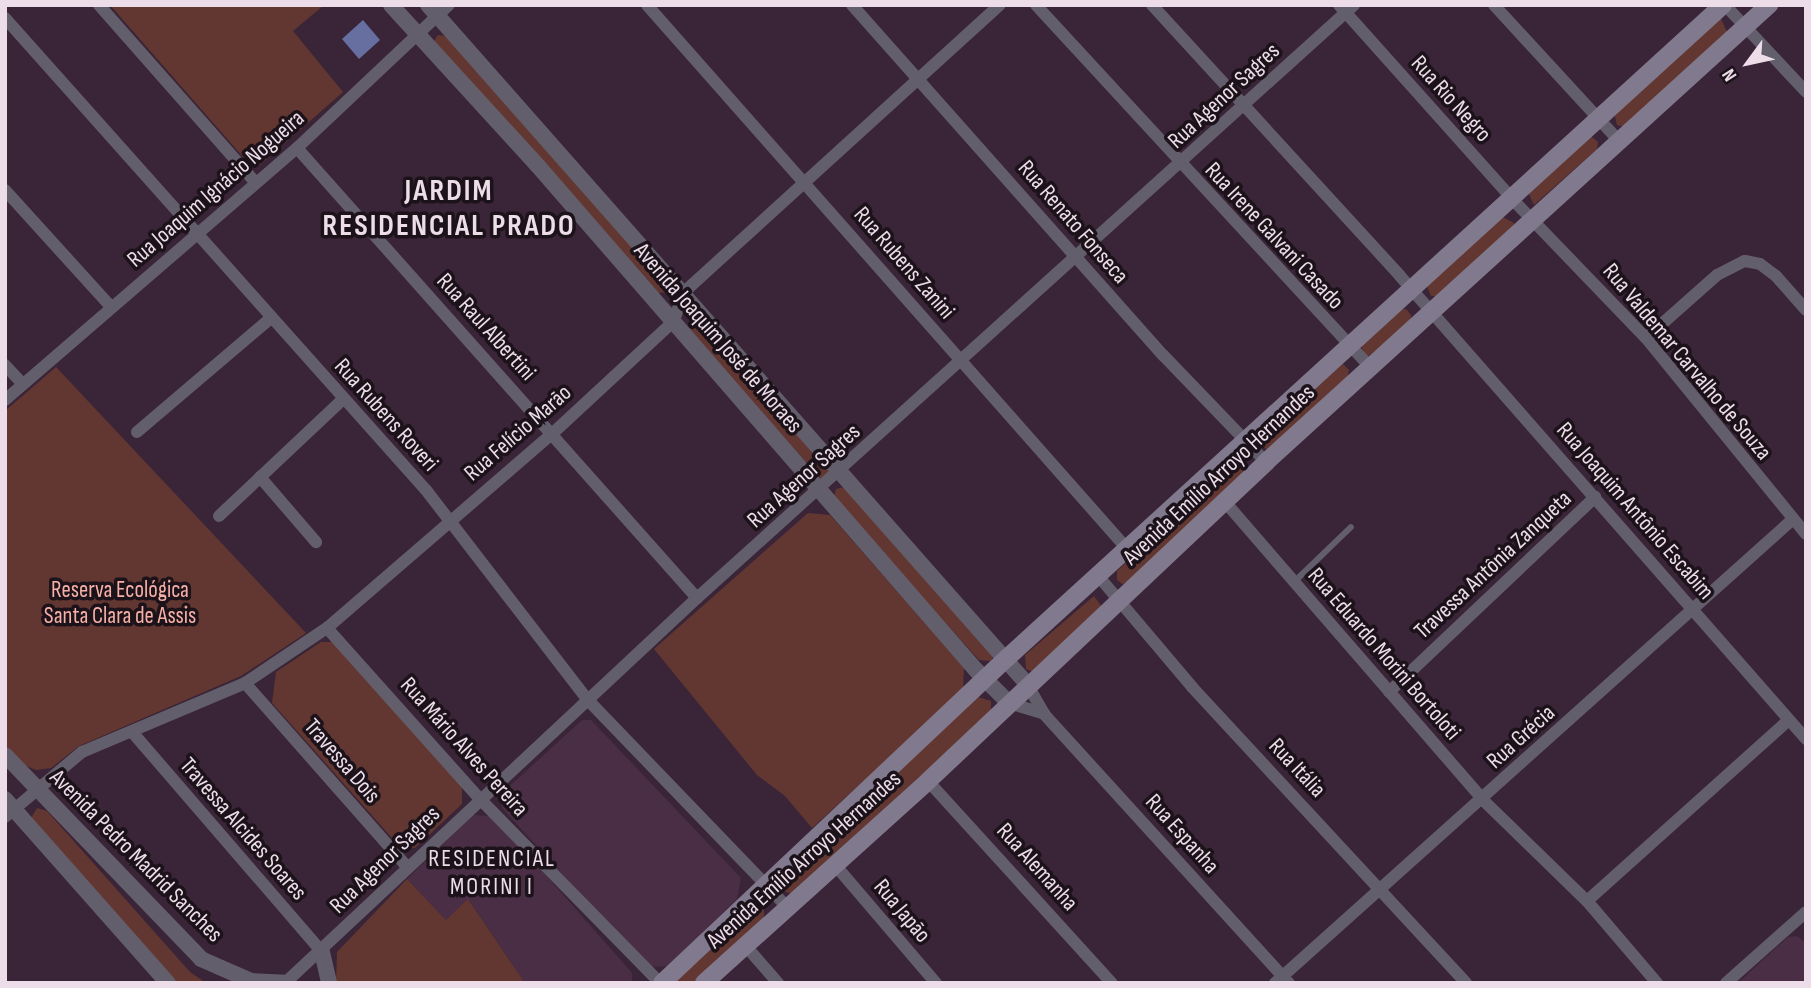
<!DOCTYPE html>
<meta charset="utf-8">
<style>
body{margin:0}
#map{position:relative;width:1811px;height:988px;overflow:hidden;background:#3a2437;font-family:"Sofia Sans Condensed",sans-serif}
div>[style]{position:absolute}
.built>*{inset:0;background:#4a2e46}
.green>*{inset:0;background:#633731}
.water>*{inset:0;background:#666f9f}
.service>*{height:6px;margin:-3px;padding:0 3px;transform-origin:3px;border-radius:3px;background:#635e6b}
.minor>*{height:12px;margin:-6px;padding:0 6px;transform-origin:6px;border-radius:6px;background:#635e6b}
.tertiary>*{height:16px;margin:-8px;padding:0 8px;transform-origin:8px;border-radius:8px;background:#635e6b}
.secondary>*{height:18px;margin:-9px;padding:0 9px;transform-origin:9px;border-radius:9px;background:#81798d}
span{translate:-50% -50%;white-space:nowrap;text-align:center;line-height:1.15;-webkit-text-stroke:7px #1c121a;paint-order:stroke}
.street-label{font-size:23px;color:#ecdde9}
.park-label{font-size:23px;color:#f6b0a6}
.neighbourhood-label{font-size:24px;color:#ecdde9;letter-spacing:2px}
.district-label{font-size:30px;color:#ecdde9;font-weight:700;letter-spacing:2px}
.frame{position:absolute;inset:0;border:7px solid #ecdde9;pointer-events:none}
.north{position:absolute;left:1713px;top:28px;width:70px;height:70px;-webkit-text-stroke:5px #1c121a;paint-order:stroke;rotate:237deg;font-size:19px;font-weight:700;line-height:28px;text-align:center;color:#ecdde9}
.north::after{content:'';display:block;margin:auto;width:24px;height:32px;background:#ecdde9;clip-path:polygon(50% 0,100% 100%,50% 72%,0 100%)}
</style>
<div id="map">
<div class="built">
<i style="clip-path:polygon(582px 720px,591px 720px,741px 878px,737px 899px,668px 966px,647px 967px,502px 808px,501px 794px)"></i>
<i style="clip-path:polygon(473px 815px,490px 816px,530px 857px,632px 973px,632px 983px,525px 983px,469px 900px,446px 920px,407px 879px)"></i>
<i style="clip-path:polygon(1797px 936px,1806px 943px,1806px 983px,1738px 983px,1788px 937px)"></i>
</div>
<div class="green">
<i style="clip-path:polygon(110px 5px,324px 5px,293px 31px,343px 92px,260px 165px,250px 165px)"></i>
<i style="clip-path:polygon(1721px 19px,1729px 36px,1625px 127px,1617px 125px,1614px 113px,1713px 20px)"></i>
<i style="clip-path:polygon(438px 35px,446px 36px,668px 288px,666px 292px,658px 293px,434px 41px)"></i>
<i style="clip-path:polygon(1592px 137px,1598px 142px,1597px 149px,1534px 205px,1528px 192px,1584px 139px)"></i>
<i style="clip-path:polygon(1499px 215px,1514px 223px,1512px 230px,1437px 296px,1431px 296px,1426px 284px)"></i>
<i style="clip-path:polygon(1406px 309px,1411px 315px,1410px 323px,1366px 358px,1361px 346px,1398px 310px)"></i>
<i style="clip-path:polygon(697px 320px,832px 471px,822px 480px,690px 331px,690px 324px)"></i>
<i style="clip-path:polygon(1343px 364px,1349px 370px,1347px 379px,1267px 450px,1261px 444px,1262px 434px)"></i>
<i style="clip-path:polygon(56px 367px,306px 633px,241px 676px,79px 746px,51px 768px,36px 770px,22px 764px,5px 746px,5px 411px)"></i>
<i style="clip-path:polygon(1240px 460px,1247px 467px,1245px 477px,1131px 582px,1122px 584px,1117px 580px,1117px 571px,1230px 464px)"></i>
<i style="clip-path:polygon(844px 487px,994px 654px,991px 661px,979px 660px,845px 511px,834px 496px,836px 489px)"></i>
<i style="clip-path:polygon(808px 513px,830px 515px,964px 668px,963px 690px,812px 828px,785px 796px,757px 775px,654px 649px)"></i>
<i style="clip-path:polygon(1094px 596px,1102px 607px,1033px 672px,1026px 669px,1025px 655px)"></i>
<i style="clip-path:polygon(321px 642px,333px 642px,462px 786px,462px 804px,415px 848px,400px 847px,272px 703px,276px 672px)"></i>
<i style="clip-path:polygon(978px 697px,991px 701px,991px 712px,793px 894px,783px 891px,779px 884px)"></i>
<i style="clip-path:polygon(37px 808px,47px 811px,190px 972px,206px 983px,175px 983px,31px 818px)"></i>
<i style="clip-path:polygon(407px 879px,446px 920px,468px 899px,525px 983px,336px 983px,337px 952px)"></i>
<i style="clip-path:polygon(757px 905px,764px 908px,764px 919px,695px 983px,674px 983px)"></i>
</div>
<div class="water">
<i style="clip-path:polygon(363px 20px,380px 40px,359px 59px,342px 39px)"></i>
</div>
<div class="service">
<i style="left:1294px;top:582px;width:79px;rotate:-44deg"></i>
</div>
<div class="minor">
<i style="left:99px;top:5px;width:236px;rotate:48.6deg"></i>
<i style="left:647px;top:5px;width:728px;rotate:48.56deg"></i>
<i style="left:852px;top:5px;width:468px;rotate:48.4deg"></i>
<i style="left:1163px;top:355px;width:149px;rotate:46.1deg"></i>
<i style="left:1036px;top:5px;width:494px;rotate:47.3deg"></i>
<i style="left:1152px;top:5px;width:367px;rotate:47.5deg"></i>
<i style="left:1400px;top:276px;width:616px;rotate:48.75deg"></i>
<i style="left:1339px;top:5px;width:266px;rotate:48.2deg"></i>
<i style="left:1516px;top:203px;width:187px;rotate:46.1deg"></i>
<i style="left:1646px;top:338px;width:253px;rotate:50.8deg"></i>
<i style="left:1494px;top:5px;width:185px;rotate:47.4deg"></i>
<i style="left:1725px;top:5px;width:119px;rotate:47deg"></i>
<i style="left:5px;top:18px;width:632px;rotate:48.27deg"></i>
<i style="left:426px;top:490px;width:264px;rotate:52.4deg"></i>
<i style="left:587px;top:699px;width:287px;rotate:46.1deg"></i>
<i style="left:297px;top:148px;width:602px;rotate:48.37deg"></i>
<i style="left:5px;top:190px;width:156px;rotate:47.8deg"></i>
<i style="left:1646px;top:338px;width:95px;rotate:-41.6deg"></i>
<i style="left:1717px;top:275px;width:31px;rotate:-27deg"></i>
<i style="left:1745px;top:261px;width:15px;rotate:11deg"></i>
<i style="left:1760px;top:264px;width:20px;rotate:37deg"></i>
<i style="left:1776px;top:276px;width:45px;rotate:48.6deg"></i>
<i style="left:5px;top:365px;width:26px;rotate:47deg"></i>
<i style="left:5px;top:400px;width:386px;rotate:-40.8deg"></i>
<i style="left:297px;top:148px;width:209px;rotate:-43.3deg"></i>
<i style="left:137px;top:432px;width:176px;rotate:-40.4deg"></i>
<i style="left:260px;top:477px;width:86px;rotate:49.3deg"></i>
<i style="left:1226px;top:503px;width:393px;rotate:49.1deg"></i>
<i style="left:1483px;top:800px;width:145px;rotate:44.2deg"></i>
<i style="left:1587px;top:901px;width:108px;rotate:49.5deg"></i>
<i style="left:219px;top:516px;width:169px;rotate:-43.3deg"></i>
<i style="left:1100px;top:578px;width:143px;rotate:49.8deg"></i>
<i style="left:1192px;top:687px;width:403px;rotate:47.2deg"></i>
<i style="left:327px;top:628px;width:228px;rotate:48.2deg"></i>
<i style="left:479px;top:798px;width:259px;rotate:45.6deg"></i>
<i style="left:245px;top:683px;width:245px;rotate:48.6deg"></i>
<i style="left:1027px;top:684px;width:34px;rotate:60deg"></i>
<i style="left:1044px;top:714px;width:364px;rotate:47.7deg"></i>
<i style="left:1389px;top:692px;width:284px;rotate:-43.4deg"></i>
<i style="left:1009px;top:703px;width:37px;rotate:17deg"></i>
<i style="left:133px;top:733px;width:289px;rotate:49.2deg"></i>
<i style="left:928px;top:781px;width:273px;rotate:47.7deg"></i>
<i style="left:5px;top:817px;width:101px;rotate:-40.2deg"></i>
<i style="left:82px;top:752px;width:177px;rotate:-22.9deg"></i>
<i style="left:245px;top:683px;width:99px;rotate:-33.9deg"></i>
<i style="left:327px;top:628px;width:298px;rotate:-40.8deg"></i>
<i style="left:553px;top:433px;width:165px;rotate:-42.8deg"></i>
<i style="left:674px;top:321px;width:29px;rotate:-72deg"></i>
<i style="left:683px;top:293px;width:428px;rotate:-42.3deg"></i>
<i style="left:836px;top:866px;width:154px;rotate:49.5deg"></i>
<i style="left:1587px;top:901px;width:271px;rotate:-41.9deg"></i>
<i style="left:744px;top:944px;width:52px;rotate:48.9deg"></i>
<i style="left:285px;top:983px;width:564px;rotate:-43.06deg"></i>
<i style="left:697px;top:598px;width:885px;rotate:-42.07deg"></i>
<i style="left:1275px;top:983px;width:695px;rotate:-41.85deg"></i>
<i style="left:1726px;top:983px;width:107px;rotate:-41.6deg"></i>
</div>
<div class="tertiary">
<i style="left:391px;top:5px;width:218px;rotate:47.6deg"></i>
<i style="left:538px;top:166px;width:668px;rotate:49.01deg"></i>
<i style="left:976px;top:670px;width:47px;rotate:45deg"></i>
<i style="left:428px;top:5px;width:905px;rotate:48.58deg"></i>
<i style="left:5px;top:755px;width:283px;rotate:46.1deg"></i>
<i style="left:201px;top:959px;width:55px;rotate:23.7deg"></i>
<i style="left:251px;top:981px;width:34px;rotate:3deg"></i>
<i style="left:5px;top:799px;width:246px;rotate:48.5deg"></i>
<i style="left:322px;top:952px;width:32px;rotate:77deg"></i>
</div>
<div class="secondary">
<i style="left:662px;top:983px;width:474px;rotate:-43.3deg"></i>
<i style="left:1007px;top:658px;width:969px;rotate:-42.37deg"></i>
<i style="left:704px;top:983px;width:302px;rotate:-42deg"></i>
<i style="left:928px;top:781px;width:465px;rotate:-43.3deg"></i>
<i style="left:1266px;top:462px;width:680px;rotate:-42.26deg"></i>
</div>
<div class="street-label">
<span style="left:1224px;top:96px;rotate:-43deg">Rua Agenor Sagres</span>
<span style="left:1451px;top:99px;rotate:48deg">Rua Rio Negro</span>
<span style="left:216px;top:189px;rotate:-41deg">Rua Joaquim Ignácio Nogueira</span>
<span style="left:1073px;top:222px;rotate:49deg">Rua Renato Fonseca</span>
<span style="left:1274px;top:236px;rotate:47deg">Rua Irene Galvani Casado</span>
<span style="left:904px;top:263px;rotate:49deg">Rua Rubens Zanini</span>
<span style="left:486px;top:327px;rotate:48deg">Rua Raul Albertini</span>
<span style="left:718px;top:338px;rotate:49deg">Avenida Joaquim José de Moraes</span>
<span style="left:1687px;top:362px;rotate:50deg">Rua Valdemar Carvalho de Souza</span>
<span style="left:386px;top:415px;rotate:48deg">Rua Rubens Roveri</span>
<span style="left:518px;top:433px;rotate:-41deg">Rua Felício Marão</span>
<span style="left:1219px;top:475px;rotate:-43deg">Avenida Emílio Arroyo Hernandes</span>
<span style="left:804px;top:476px;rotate:-42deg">Rua Agenor Sagres</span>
<span style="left:1635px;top:511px;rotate:49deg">Rua Joaquim Antônio Escabim</span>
<span style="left:1493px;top:565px;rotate:-43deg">Travessa Antônia Zanqueta</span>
<span style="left:1384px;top:654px;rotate:49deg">Rua Eduardo Morini Bortoloti</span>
<span style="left:1521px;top:737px;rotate:-42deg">Rua Grécia</span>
<span style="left:464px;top:747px;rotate:48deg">Rua Mário Alves Pereira</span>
<span style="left:342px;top:761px;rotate:49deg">Travessa Dois</span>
<span style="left:1297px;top:768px;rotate:47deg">Rua Itália</span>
<span style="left:243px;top:829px;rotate:49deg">Travessa Alcides Soares</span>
<span style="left:1182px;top:834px;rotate:48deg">Rua Espanha</span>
<span style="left:136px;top:856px;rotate:45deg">Avenida Pedro Madrid Sanches</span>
<span style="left:385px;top:860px;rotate:-44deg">Rua Agenor Sagres</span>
<span style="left:804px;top:860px;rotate:-42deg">Avenida Emílio Arroyo Hernandes</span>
<span style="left:1037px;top:867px;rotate:48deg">Rua Alemanha</span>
<span style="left:902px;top:911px;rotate:50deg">Rua Japão</span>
</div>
<div class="park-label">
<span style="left:120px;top:603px">Reserva Ecológica<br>Santa Clara de Assis</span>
</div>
<div class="neighbourhood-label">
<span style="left:492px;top:873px">RESIDENCIAL<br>MORINI I</span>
</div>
<div class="district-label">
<span style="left:449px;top:208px">JARDIM<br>RESIDENCIAL PRADO</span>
</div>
<div class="frame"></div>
<div class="north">N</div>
</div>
